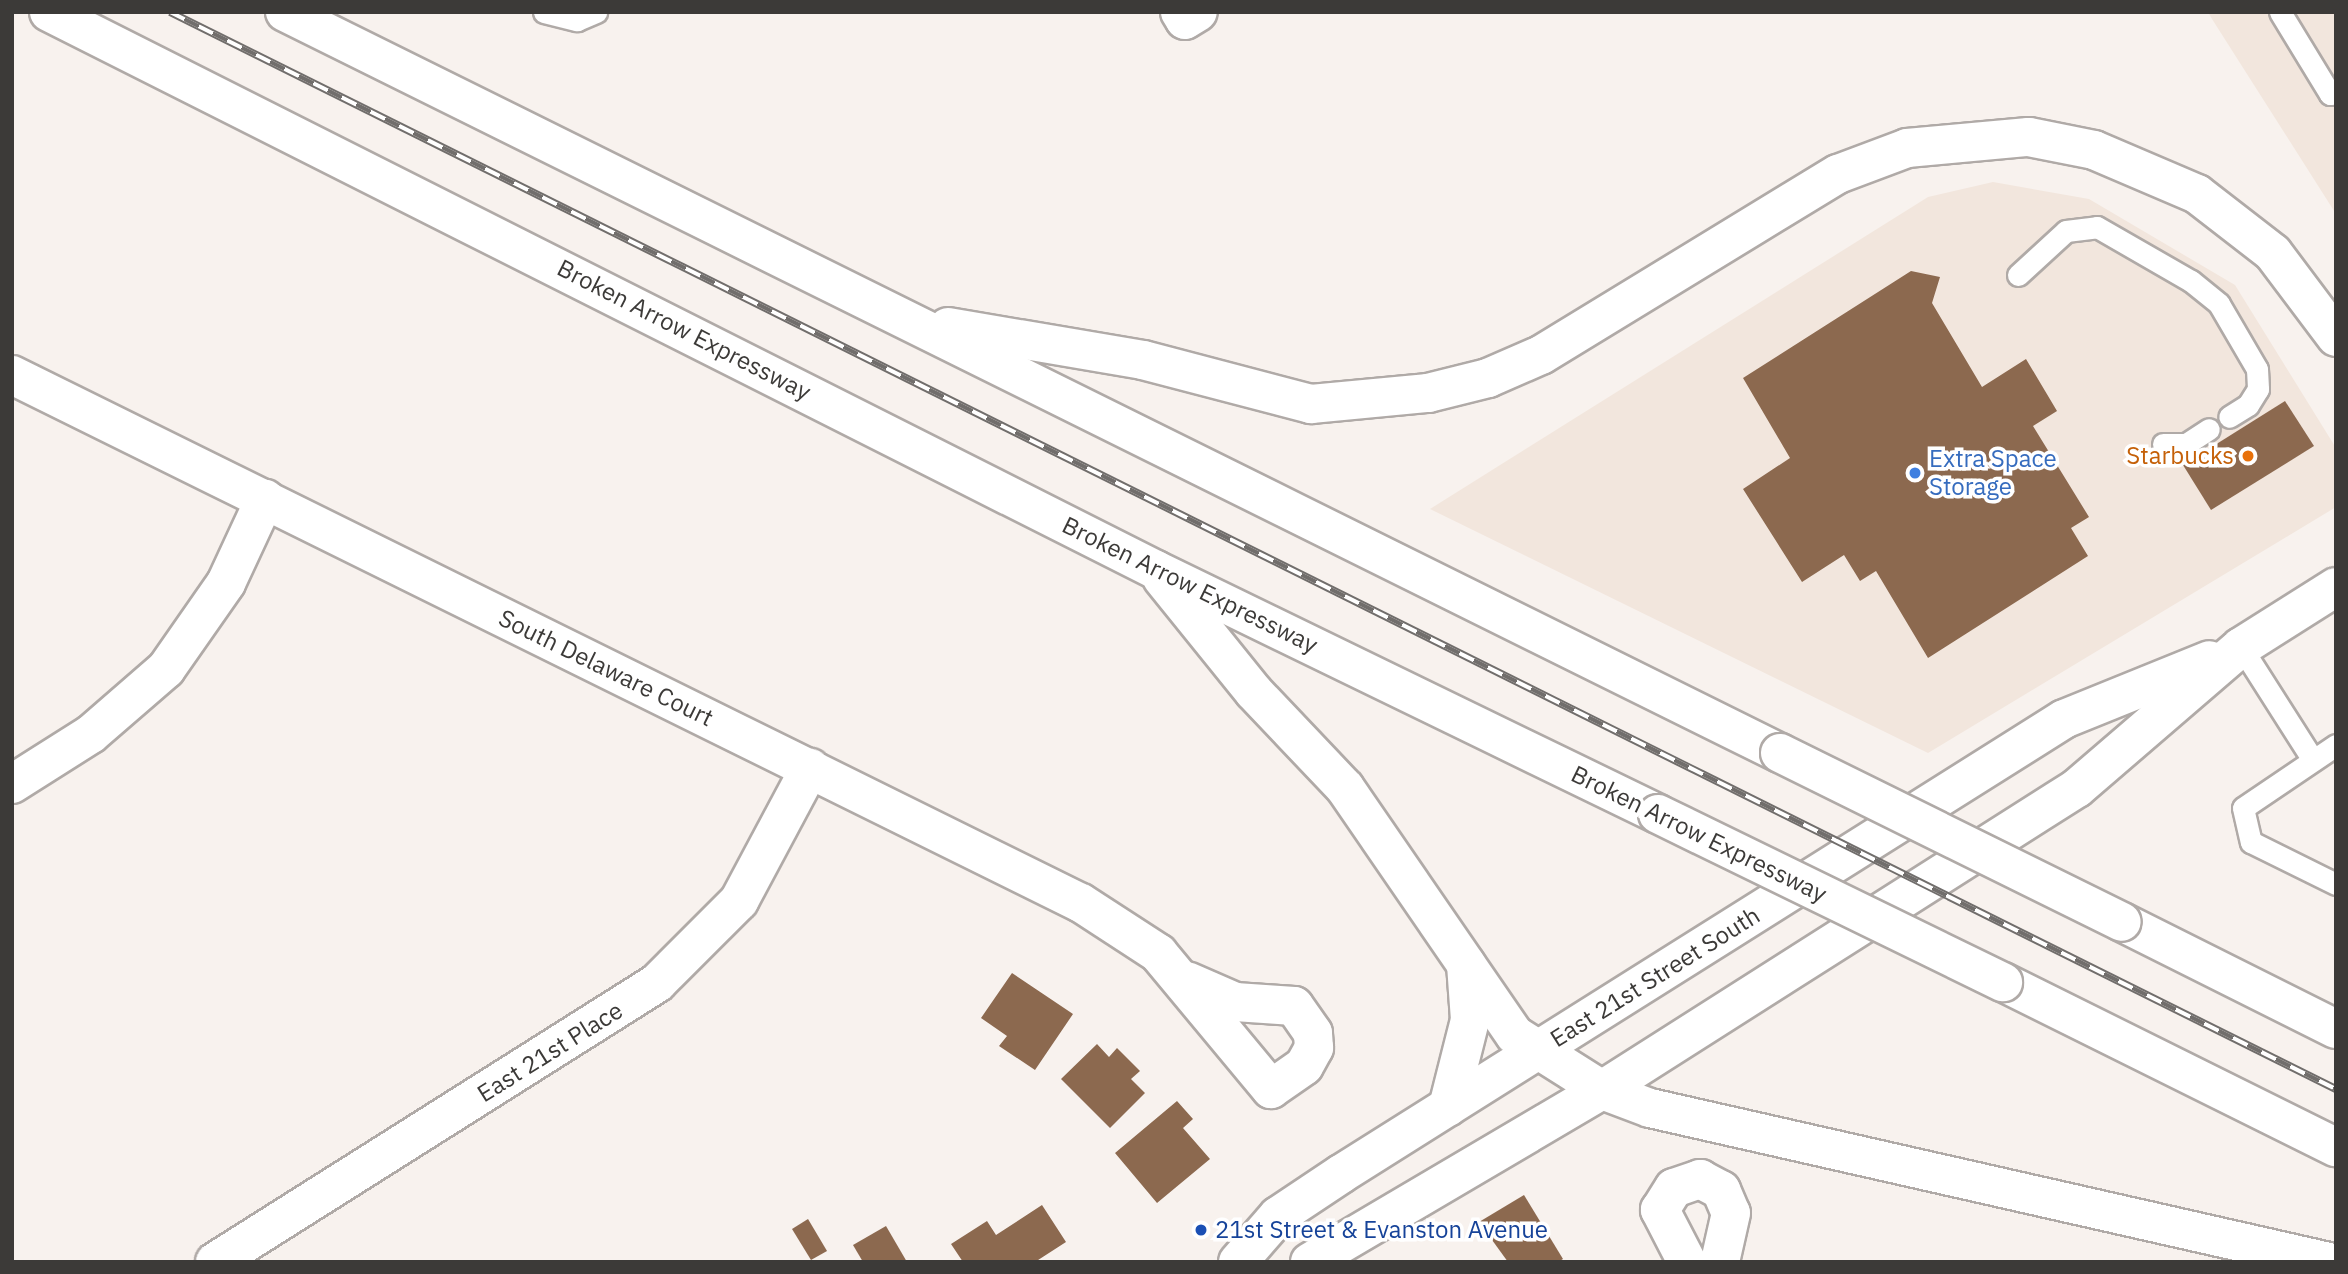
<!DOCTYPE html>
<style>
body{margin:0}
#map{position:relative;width:2348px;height:1274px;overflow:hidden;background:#f8f2ee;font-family:"IBM Plex Sans",sans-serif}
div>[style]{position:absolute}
.built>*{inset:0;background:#f2e6dd}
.building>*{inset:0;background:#8c694f}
.roads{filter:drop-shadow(2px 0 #b0aaa7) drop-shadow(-2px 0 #b0aaa7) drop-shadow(0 2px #b0aaa7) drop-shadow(0 -2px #b0aaa7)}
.lane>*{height:21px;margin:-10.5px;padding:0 10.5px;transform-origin:10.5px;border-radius:10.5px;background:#fff}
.street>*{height:38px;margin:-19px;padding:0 19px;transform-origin:19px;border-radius:19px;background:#fff}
.secondary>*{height:38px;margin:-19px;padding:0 19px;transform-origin:19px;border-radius:19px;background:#fff}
.highway>*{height:38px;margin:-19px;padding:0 19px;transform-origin:19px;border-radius:19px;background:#fff}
.rail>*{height:8px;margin-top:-4px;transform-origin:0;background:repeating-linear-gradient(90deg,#fff 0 16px,#716e6c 0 32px);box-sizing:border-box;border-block:2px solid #716e6c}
.bridges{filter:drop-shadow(2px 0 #b0aaa7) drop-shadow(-2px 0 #b0aaa7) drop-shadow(0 2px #b0aaa7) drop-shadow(0 -2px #b0aaa7)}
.highway-bridge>*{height:38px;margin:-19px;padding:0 19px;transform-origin:19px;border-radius:19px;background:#fff}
.dots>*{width:19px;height:19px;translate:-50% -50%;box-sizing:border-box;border:4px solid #fff;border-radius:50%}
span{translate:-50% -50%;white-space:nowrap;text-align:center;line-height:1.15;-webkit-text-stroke:7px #fff;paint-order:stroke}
.street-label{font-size:24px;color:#3c3a38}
.food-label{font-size:24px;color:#c56008}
.right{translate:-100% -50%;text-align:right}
.shop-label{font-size:24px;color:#366cbe}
.left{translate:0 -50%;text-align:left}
.transit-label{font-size:24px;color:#164399}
.frame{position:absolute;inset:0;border:14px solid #3c3a38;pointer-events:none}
</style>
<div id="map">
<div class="built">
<i style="clip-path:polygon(2208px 12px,2336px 12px,2336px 214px,2212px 19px)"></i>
<i style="clip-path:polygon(1993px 182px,2089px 199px,2235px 285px,2336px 448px,2336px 507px,1928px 753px,1430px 509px,1928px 197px)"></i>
</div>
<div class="building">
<i style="clip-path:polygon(1911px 271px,1940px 277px,1932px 303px,1982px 387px,2026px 359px,2057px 411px,2033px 426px,2089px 517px,2071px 528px,2088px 556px,1928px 658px,1876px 571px,1860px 581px,1844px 555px,1802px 582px,1743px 489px,1790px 458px,1743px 378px)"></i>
<i style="clip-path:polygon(2285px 401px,2314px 446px,2211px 510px,2183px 465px)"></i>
<i style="clip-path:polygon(1012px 973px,1073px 1014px,1035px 1070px,999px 1046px,1007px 1036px,981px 1018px)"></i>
<i style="clip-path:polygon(1097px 1044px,1109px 1057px,1117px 1048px,1140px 1071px,1131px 1079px,1145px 1093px,1110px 1128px,1061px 1079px)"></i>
<i style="clip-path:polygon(1177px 1101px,1193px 1119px,1183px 1128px,1210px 1159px,1157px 1203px,1115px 1153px)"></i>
<i style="clip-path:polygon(1524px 1195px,1563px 1259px,1558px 1262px,1508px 1262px,1479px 1222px)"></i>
<i style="clip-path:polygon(1042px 1205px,1066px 1242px,1035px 1262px,963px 1262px,951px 1244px,987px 1221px,996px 1235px)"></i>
<i style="clip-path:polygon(808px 1219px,827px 1251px,811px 1260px,792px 1229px)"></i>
<i style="clip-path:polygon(886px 1226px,907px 1262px,863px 1262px,853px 1245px)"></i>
</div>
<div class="roads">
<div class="lane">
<i style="left:544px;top:12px;width:34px;rotate:14deg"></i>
<i style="left:577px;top:20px;width:21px;rotate:-23deg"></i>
<i style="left:2280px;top:12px;width:96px;rotate:58.6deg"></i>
<i style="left:2330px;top:94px;width:7px;rotate:-27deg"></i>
<i style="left:2018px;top:275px;width:65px;rotate:-42.5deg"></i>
<i style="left:2066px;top:231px;width:31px;rotate:-7deg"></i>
<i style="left:2097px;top:227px;width:108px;rotate:29.9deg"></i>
<i style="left:2191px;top:281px;width:36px;rotate:39deg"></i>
<i style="left:2219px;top:304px;width:75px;rotate:59.7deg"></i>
<i style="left:2257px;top:369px;width:20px;rotate:87deg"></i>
<i style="left:2258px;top:389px;width:19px;rotate:122deg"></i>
<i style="left:2248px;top:405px;width:22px;rotate:148deg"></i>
<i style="left:2163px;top:444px;width:23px"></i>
<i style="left:2186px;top:444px;width:27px;rotate:-33deg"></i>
<i style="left:2241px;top:647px;width:134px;rotate:57.5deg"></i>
<i style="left:2336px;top:745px;width:112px;rotate:145.9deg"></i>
<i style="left:2243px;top:808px;width:35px;rotate:77deg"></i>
<i style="left:2251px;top:842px;width:95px;rotate:26.3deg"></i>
</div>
<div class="street">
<i style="left:1180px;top:12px;width:9px;rotate:58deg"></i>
<i style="left:1185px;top:20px;width:15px;rotate:-32deg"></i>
<i style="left:12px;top:375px;width:1192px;rotate:26.29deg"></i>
<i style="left:1081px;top:903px;width:92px;rotate:33deg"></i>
<i style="left:1158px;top:953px;width:177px;rotate:50.3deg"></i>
<i style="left:1271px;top:1089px;width:40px;rotate:-34.9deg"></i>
<i style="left:1304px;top:1066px;width:21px;rotate:-61deg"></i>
<i style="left:1314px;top:1048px;width:15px;rotate:-94deg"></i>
<i style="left:1313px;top:1033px;width:33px;rotate:-125deg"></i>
<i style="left:1294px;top:1006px;width:59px;rotate:-176.1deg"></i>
<i style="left:1235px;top:1002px;width:52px;rotate:-156.4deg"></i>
<i style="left:12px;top:784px;width:93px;rotate:-32.3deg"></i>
<i style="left:91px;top:734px;width:99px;rotate:-40.9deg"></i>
<i style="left:166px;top:669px;width:105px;rotate:-55.1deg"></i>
<i style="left:226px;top:583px;width:93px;rotate:-65.1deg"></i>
<i style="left:215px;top:1262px;width:523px;rotate:-32.26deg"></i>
<i style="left:657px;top:983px;width:116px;rotate:-45deg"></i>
<i style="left:739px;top:901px;width:151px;rotate:-61.9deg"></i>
<i style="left:1687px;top:1262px;width:59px;rotate:-117.4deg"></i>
<i style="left:1660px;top:1210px;width:26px;rotate:-58deg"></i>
<i style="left:1674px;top:1188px;width:28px;rotate:-19deg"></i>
<i style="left:1700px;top:1179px;width:24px;rotate:28deg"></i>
<i style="left:1721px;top:1190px;width:25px;rotate:67deg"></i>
<i style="left:1731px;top:1213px;width:50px;rotate:102.7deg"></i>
</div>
<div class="secondary">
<i style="left:1238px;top:1262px;width:61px;rotate:-49deg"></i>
<i style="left:1278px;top:1216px;width:76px;rotate:-33.7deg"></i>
<i style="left:1341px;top:1174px;width:854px;rotate:-32.18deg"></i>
<i style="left:2064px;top:719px;width:157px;rotate:-22deg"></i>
<i style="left:1310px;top:1262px;width:339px;rotate:-30.5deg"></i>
<i style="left:1602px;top:1090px;width:563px;rotate:-32.45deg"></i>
<i style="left:2077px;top:788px;width:216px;rotate:-40.7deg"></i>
<i style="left:2241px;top:647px;width:112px;rotate:-32.3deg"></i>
</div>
<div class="highway">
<i style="left:49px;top:12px;width:1240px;rotate:26.75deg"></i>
<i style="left:1156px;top:570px;width:558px;rotate:25.92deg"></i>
<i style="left:285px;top:12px;width:1669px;rotate:26.37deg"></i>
<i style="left:948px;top:327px;width:198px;rotate:9.6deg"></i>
<i style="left:1143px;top:360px;width:174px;rotate:14.7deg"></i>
<i style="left:1311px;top:404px;width:118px;rotate:-5.4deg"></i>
<i style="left:1428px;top:393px;width:62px;rotate:-14deg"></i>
<i style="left:1488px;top:378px;width:58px;rotate:-23.5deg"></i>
<i style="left:1541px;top:355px;width:348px;rotate:-31.4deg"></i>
<i style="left:1838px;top:174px;width:74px;rotate:-20.6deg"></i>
<i style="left:1907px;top:148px;width:122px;rotate:-5.2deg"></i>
<i style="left:2029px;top:137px;width:66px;rotate:11.3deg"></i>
<i style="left:2094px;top:150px;width:112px;rotate:23.1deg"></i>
<i style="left:2197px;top:194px;width:96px;rotate:37.8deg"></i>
<i style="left:2273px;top:253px;width:105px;rotate:53.1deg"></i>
<i style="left:1162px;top:578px;width:146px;rotate:51.1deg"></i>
<i style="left:1254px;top:692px;width:132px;rotate:46.5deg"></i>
<i style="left:1345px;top:788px;width:300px;rotate:55.5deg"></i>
<i style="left:1515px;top:1035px;width:103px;rotate:32.3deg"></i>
<i style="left:1602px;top:1090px;width:51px;rotate:20.6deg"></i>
<i style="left:1650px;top:1108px;width:696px;rotate:12.78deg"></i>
<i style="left:2122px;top:922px;width:239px;rotate:26.6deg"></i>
<i style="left:2003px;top:982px;width:372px;rotate:26.4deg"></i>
<i style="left:1448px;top:1107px;width:90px;rotate:-75.8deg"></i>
<i style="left:1470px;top:1020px;width:56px;rotate:-94.1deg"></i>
</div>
</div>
<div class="rail">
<i style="left:170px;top:12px;width:2419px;rotate:26.44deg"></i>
</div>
<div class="bridges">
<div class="highway-bridge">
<i style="left:1780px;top:753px;width:381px;rotate:26.3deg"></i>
<i style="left:1658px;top:814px;width:384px;rotate:26deg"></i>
</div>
</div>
<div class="dots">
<i style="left:2248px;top:456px;background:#e8710a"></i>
<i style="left:1915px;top:473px;background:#3f7fe0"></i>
<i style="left:1201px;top:1230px;background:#1a4fb4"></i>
</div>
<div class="street-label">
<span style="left:684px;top:330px;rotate:27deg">Broken Arrow Expressway</span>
<span style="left:1190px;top:585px;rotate:26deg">Broken Arrow Expressway</span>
<span style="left:606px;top:668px;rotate:26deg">South Delaware Court</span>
<span style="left:1699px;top:834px;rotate:26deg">Broken Arrow Expressway</span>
<span style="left:1655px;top:977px;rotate:-32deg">East 21st Street South</span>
<span style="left:550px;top:1052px;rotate:-32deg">East 21st Place</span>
</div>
<div class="food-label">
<span class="right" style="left:2234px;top:456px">Starbucks</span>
</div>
<div class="shop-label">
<span class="left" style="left:1929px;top:473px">Extra Space<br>Storage</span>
</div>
<div class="transit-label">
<span class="left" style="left:1215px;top:1230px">21st Street &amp; Evanston Avenue</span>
</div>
<div class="frame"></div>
</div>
